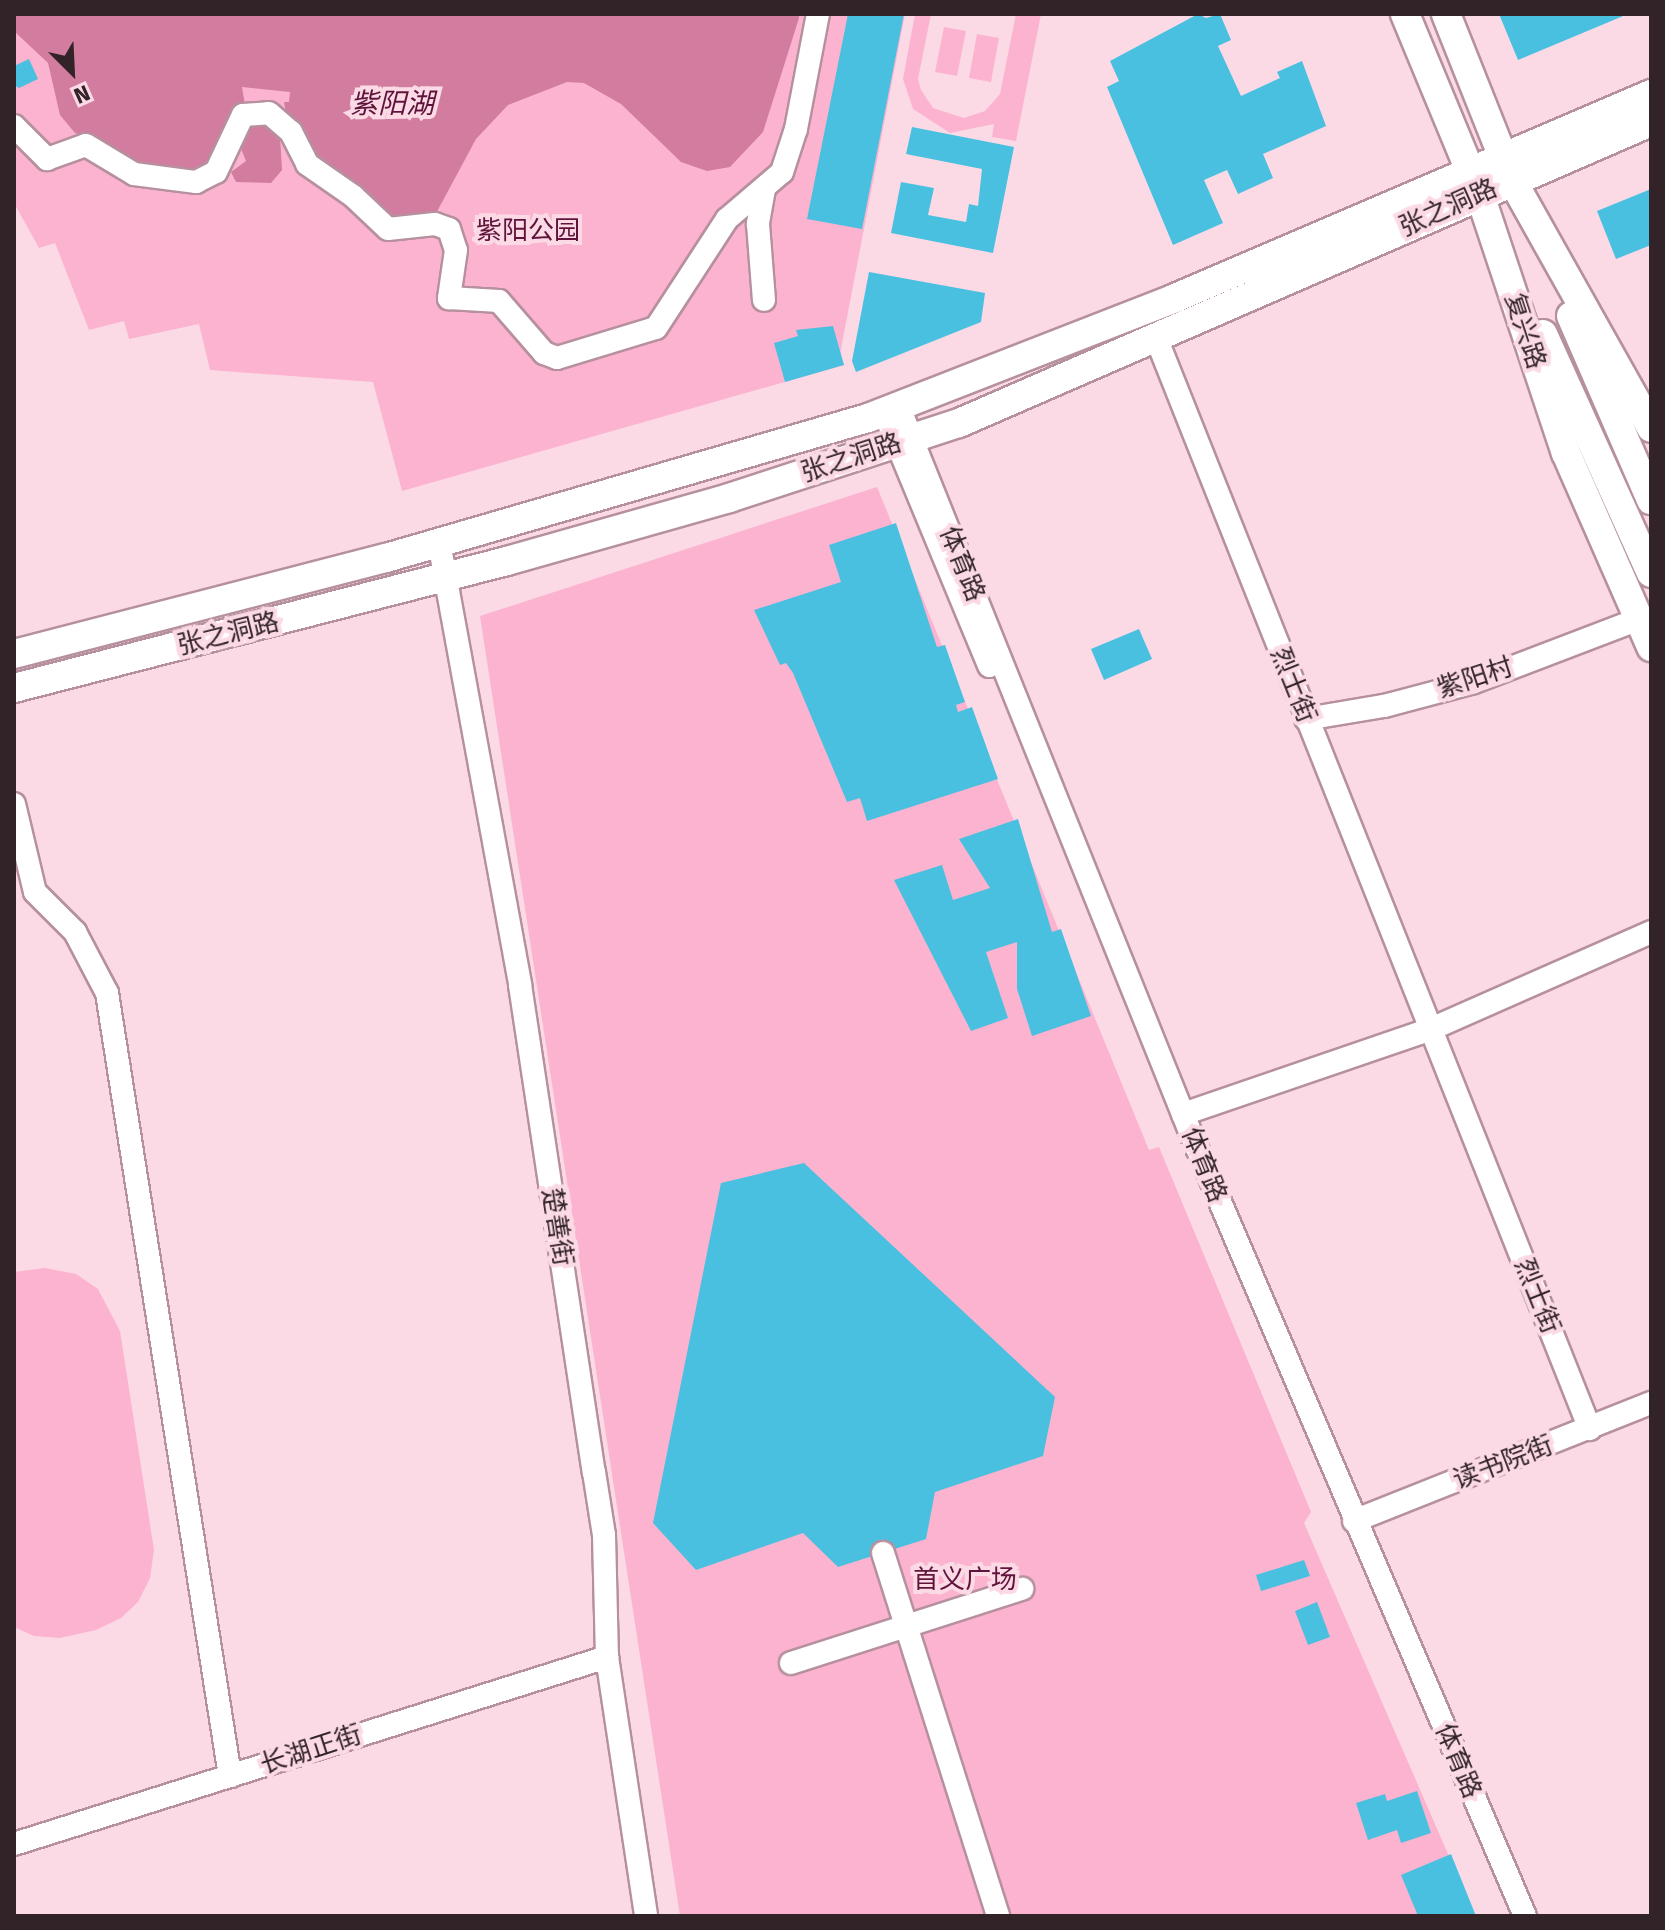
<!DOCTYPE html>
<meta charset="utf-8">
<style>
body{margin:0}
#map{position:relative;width:1665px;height:1930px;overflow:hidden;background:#fbdae6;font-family:"Fira Sans","Noto Sans SC",sans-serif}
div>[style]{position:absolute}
.green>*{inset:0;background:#fcb3cf}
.water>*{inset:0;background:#d27c9f}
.building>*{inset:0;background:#49c0e0}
.roads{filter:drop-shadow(2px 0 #b6909e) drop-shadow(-2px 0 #b6909e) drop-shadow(0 2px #b6909e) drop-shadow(0 -2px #b6909e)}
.minor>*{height:22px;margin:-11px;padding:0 11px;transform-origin:11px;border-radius:11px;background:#fff}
.major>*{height:28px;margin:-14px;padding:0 14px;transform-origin:14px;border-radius:14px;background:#fff}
span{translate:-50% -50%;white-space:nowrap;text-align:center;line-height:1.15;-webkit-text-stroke:8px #fbdae6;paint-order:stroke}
.street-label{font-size:26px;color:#322329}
.park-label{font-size:26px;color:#61143b}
.water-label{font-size:28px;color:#60133a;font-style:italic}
.frame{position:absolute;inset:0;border:16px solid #322329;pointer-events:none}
.north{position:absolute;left:32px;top:32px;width:80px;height:80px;-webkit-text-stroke:6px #fbdae6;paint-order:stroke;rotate:156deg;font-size:22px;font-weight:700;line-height:32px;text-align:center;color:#322329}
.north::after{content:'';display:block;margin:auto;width:28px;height:36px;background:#322329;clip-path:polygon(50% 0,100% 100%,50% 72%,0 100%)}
</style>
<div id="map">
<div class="green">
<i style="clip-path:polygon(14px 14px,905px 14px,840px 354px,844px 365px,402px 491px,373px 382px,210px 370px,199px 324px,129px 339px,124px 321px,89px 330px,55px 243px,39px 248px,14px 203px)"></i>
<i style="clip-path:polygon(915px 14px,931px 14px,918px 79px,921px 90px,933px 108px,964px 118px,985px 111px,1000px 94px,1016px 14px,1041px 14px,1016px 141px,992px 137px,994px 124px,950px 133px,913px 109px,903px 79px)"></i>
<i style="clip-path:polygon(944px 27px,966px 31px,957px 76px,935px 72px)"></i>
<i style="clip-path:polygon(977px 34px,999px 38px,991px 82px,969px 78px)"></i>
<i style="clip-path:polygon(877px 487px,1149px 1150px,1159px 1147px,1311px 1512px,1304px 1523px,1475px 1916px,680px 1916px,480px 616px)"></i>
<i style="clip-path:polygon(45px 1268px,76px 1274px,98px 1289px,120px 1331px,154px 1550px,150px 1578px,138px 1602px,121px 1618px,96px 1630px,60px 1638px,34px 1636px,14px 1627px,14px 1272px)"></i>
</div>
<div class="water">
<i style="clip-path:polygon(14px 14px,799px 14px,799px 18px,763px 132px,730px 167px,707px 171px,681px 162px,621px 104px,584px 83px,567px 82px,508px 105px,476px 139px,433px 219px,398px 226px,322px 167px,287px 119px,284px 102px,289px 102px,290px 92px,242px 87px,245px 105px,230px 115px,205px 172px,131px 165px,109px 144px,75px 133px,60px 115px,48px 63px,14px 31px)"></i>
<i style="clip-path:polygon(262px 120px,280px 136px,282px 170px,271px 183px,236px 182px,231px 172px,246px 161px,238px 141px,243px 129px)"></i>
</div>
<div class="building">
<i style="clip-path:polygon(848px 14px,904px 14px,862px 229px,807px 219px)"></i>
<i style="clip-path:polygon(1198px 14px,1206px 18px,1220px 14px,1231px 40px,1218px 46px,1241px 96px,1280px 78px,1277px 72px,1302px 61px,1326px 126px,1263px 154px,1273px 178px,1238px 194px,1227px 170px,1204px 180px,1223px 223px,1173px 245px,1107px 87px,1119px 81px,1110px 61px)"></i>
<i style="clip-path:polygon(1499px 14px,1628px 14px,1518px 60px)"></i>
<i style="clip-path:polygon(29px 59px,38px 79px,19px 88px,14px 85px,14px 66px)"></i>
<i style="clip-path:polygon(912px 127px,1014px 147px,993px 253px,891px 233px,901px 182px,934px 188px,928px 215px,966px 222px,969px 204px,978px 206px,982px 169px,906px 154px)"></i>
<i style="clip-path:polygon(1651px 189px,1651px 245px,1616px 259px,1597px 211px)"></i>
<i style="clip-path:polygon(869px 272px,985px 293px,981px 322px,856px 372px,852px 361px)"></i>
<i style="clip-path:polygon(833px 326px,844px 365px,785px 382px,774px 343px,798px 336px,796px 330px)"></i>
<i style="clip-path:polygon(896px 523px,937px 647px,945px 645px,965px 702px,956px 705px,958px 712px,972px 707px,998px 779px,867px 821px,860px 798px,847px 802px,793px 673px,786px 663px,780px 665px,754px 610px,841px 582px,829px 545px)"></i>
<i style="clip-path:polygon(1139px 629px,1152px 659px,1104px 680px,1091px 649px)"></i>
<i style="clip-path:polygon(1018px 819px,1052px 932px,1061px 929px,1091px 1016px,1032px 1036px,1017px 989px,1017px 942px,986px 952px,1008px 1018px,971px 1031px,894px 880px,942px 865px,953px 900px,990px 888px,959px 839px)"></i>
<i style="clip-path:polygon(804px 1163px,1055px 1397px,1043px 1456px,935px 1492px,926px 1539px,838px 1567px,803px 1533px,696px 1570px,653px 1523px,721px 1183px)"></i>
<i style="clip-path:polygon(1304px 1560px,1310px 1576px,1261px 1591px,1256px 1575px)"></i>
<i style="clip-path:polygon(1317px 1602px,1330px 1637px,1308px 1645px,1295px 1611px)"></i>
<i style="clip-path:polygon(1417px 1791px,1431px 1833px,1401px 1843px,1397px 1830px,1368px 1840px,1356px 1803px,1385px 1794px,1387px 1801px)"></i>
<i style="clip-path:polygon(1451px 1854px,1476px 1916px,1418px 1916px,1401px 1875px)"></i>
</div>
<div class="roads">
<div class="minor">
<i style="left:14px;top:126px;width:47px;rotate:45deg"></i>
<i style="left:47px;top:159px;width:41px;rotate:-19.7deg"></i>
<i style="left:86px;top:145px;width:56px;rotate:31.1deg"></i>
<i style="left:134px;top:174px;width:63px;rotate:7.4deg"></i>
<i style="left:196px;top:182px;width:22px;rotate:-27deg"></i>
<i style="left:216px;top:172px;width:63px;rotate:-64.7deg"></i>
<i style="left:243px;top:115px;width:26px;rotate:-4deg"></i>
<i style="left:269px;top:113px;width:29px;rotate:41deg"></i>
<i style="left:291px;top:132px;width:36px;rotate:63deg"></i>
<i style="left:307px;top:164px;width:56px;rotate:34.8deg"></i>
<i style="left:353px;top:196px;width:48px;rotate:43.3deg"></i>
<i style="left:388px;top:229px;width:47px;rotate:-6.1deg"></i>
<i style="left:435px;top:224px;width:15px;rotate:20deg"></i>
<i style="left:449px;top:229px;width:22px;rotate:72deg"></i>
<i style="left:456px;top:250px;width:49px;rotate:98.3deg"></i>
<i style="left:449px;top:298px;width:50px;rotate:3.4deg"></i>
<i style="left:499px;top:301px;width:69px;rotate:49.1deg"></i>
<i style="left:544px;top:353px;width:14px;rotate:21deg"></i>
<i style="left:557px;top:358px;width:103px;rotate:-16.9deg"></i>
<i style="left:656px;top:328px;width:130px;rotate:-56.9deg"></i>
<i style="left:727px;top:219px;width:72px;rotate:-40.5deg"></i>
<i style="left:782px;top:172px;width:45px;rotate:-72deg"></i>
<i style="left:796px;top:129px;width:117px;rotate:-79.2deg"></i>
<i style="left:764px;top:189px;width:36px;rotate:100deg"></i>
<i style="left:758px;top:224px;width:76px;rotate:85.5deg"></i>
<i style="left:1157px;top:340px;width:1172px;rotate:68.32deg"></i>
<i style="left:899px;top:407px;width:778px;rotate:68.12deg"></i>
<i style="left:1189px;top:1129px;width:856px;rotate:66.88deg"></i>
<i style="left:884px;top:412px;width:275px;rotate:67.5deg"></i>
<i style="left:439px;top:542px;width:450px;rotate:79.6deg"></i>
<i style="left:520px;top:985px;width:493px;rotate:81.4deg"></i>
<i style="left:594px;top:1472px;width:64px;rotate:81deg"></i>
<i style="left:604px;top:1535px;width:122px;rotate:88.6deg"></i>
<i style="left:607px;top:1657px;width:262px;rotate:81.4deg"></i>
<i style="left:1306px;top:719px;width:79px;rotate:-9.5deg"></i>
<i style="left:1384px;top:706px;width:93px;rotate:-14.9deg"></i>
<i style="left:1474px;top:682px;width:177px;rotate:-20.9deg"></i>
<i style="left:14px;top:804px;width:90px;rotate:76.6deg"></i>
<i style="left:35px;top:892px;width:57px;rotate:45deg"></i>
<i style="left:75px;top:932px;width:69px;rotate:62.3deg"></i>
<i style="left:107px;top:993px;width:793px;rotate:81.07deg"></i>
<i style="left:1183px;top:1114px;width:260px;rotate:-18.9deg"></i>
<i style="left:1429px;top:1030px;width:243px;rotate:-23.8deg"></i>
<i style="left:1354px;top:1521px;width:320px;rotate:-21.7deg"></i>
<i style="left:883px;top:1553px;width:381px;rotate:72.4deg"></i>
<i style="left:791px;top:1663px;width:243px;rotate:-17.8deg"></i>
<i style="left:14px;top:1844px;width:622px;rotate:-17.5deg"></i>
</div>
<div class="major">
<i style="left:1405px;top:14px;width:196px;rotate:67.5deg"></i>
<i style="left:1480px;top:195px;width:272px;rotate:71.6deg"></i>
<i style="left:1566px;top:453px;width:212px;rotate:66.3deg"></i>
<i style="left:1446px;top:14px;width:179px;rotate:68.3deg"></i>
<i style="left:1512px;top:180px;width:284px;rotate:60.7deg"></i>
<i style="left:1571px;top:316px;width:201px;rotate:66.5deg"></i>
<i style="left:1543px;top:334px;width:262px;rotate:65.7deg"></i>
<i style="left:14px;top:654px;width:384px;rotate:-14.5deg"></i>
<i style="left:386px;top:558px;width:502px;rotate:-16.2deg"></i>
<i style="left:868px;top:418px;width:330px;rotate:-21.3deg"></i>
<i style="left:1175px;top:298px;width:518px;rotate:-23.2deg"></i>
<i style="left:14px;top:688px;width:509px;rotate:-14.45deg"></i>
<i style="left:507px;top:561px;width:231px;rotate:-15.8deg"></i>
<i style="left:729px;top:498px;width:242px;rotate:-18.1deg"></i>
<i style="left:959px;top:423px;width:755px;rotate:-23.51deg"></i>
</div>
</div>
<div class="street-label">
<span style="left:1448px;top:208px;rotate:-24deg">张之洞路</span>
<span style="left:1525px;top:331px;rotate:72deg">复兴路</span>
<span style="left:851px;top:458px;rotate:-18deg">张之洞路</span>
<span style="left:962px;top:564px;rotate:68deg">体育路</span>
<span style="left:228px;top:634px;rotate:-14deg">张之洞路</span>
<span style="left:1475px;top:678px;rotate:-18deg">紫阳村</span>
<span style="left:1293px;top:685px;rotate:68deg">烈士街</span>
<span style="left:1204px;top:1165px;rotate:68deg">体育路</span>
<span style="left:557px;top:1227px;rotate:81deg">楚善街</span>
<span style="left:1537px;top:1296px;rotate:68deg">烈士街</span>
<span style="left:1503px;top:1463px;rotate:-21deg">读书院街</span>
<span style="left:311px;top:1750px;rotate:-18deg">长湖正街</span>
<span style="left:1458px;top:1761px;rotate:67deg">体育路</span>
</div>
<div class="park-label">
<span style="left:528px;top:231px">紫阳公园</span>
<span style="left:965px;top:1580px">首义广场</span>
</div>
<div class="water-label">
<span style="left:392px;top:104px">紫阳湖</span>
</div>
<div class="frame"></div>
<div class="north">N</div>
</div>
